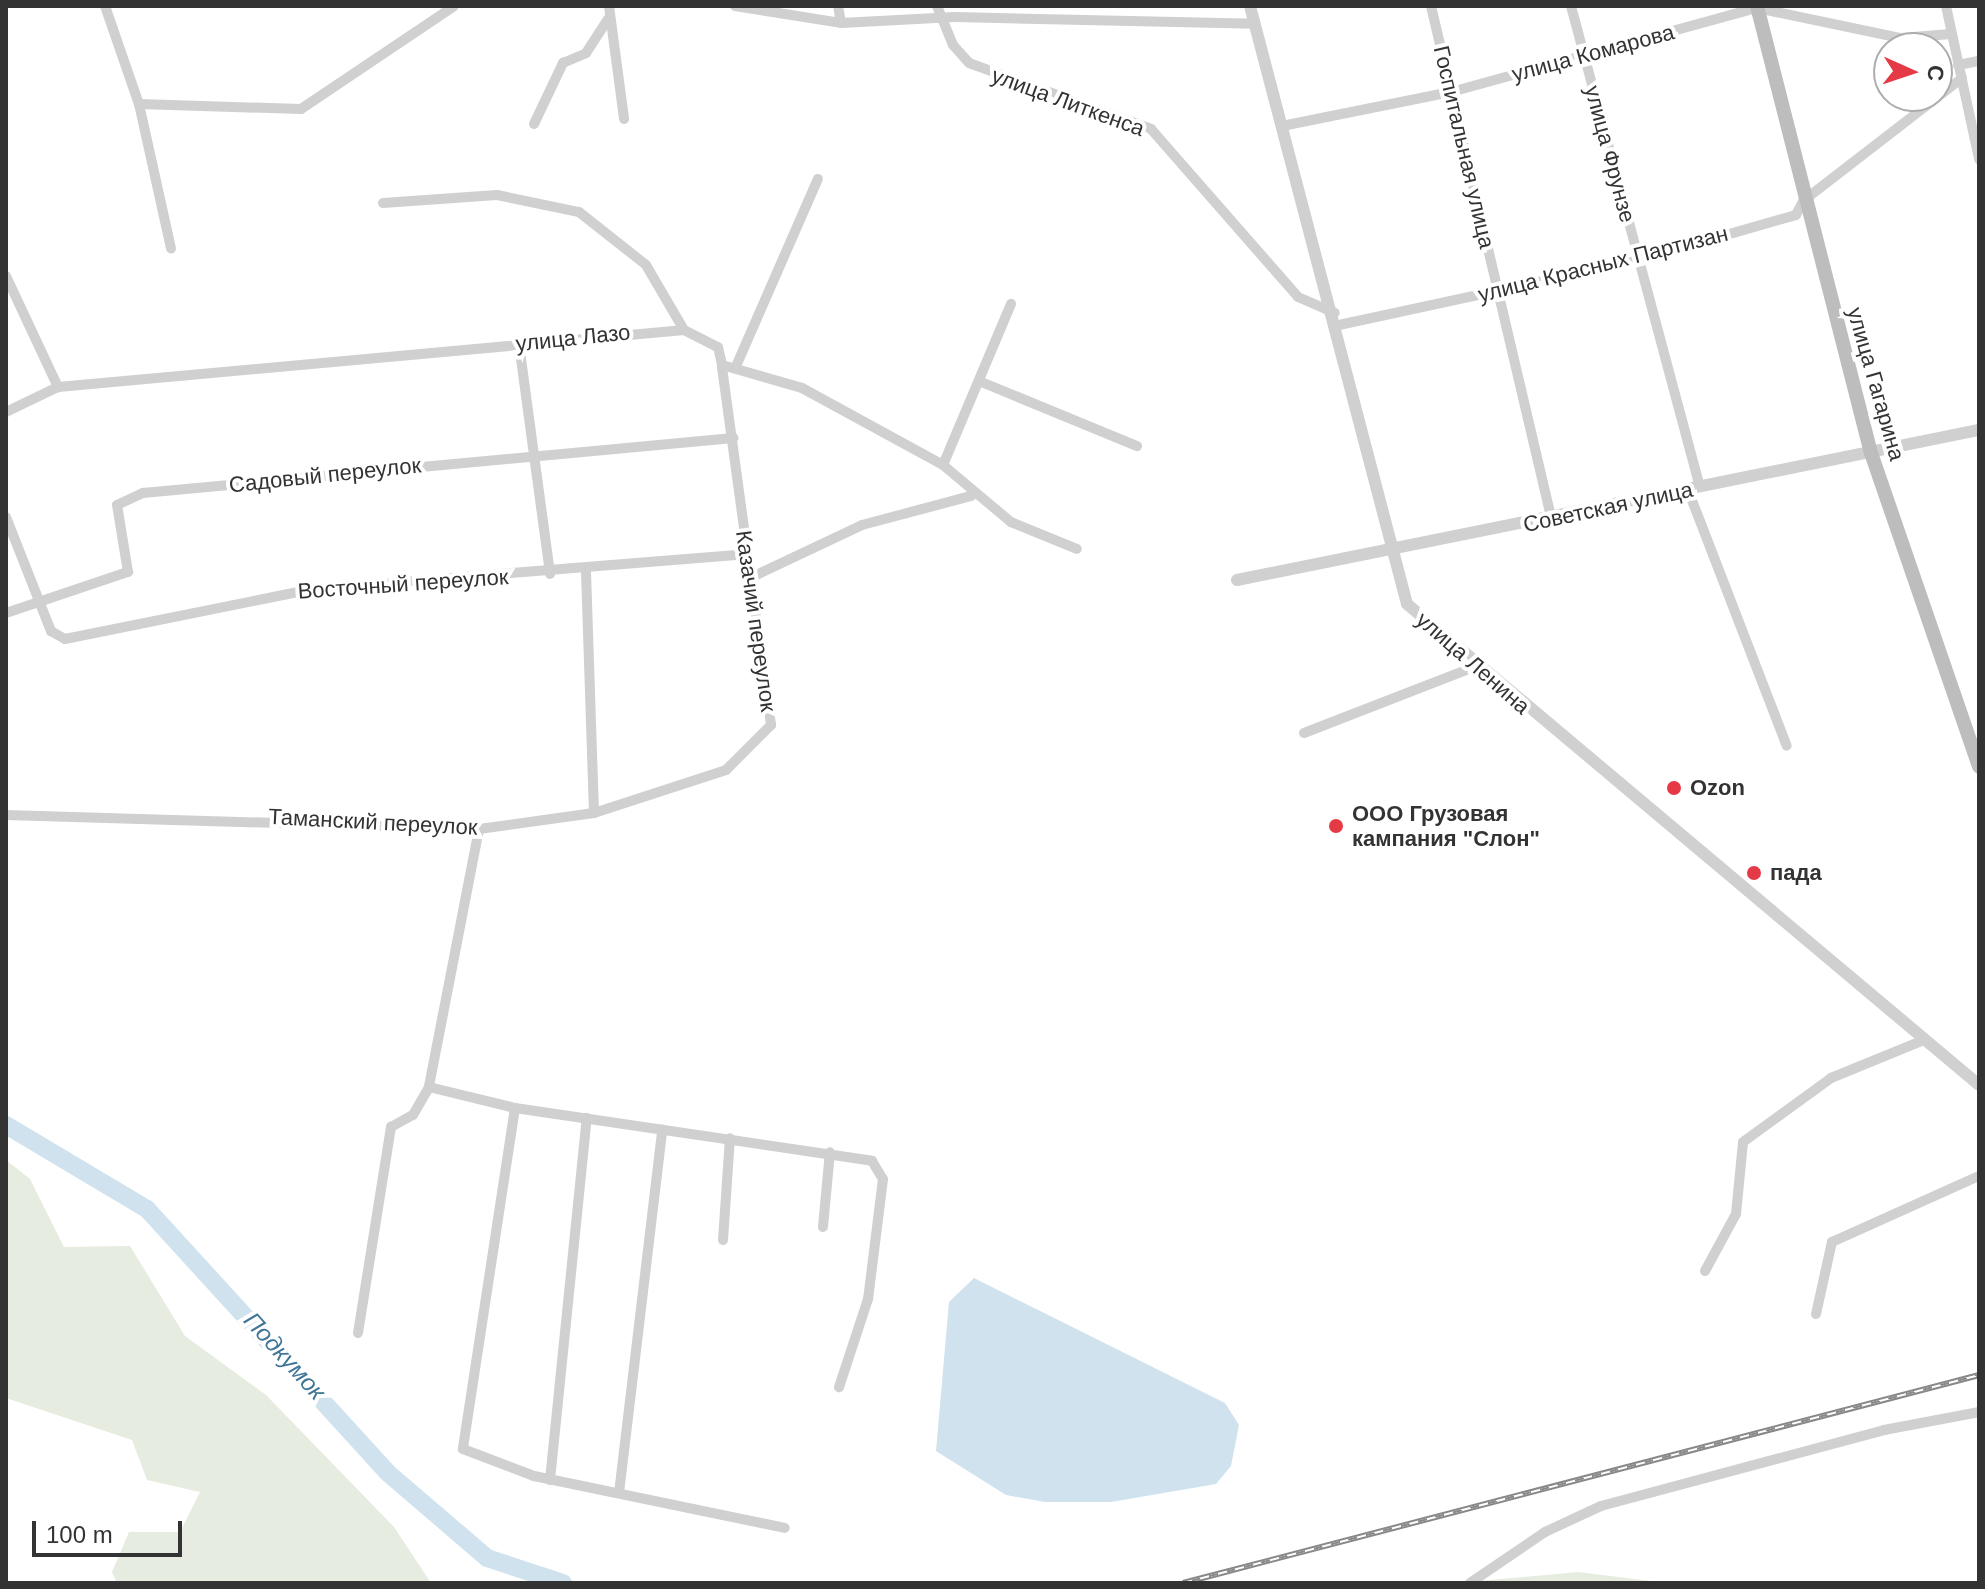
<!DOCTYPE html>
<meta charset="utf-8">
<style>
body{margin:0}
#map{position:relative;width:1985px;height:1589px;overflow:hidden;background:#fff;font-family:Helvetica,sans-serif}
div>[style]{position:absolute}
.green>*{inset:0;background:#e6ecdf}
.water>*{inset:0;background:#cfe2ee}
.river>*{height:18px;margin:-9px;padding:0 9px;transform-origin:9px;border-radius:9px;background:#cfe2ee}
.minor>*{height:10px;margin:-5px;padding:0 5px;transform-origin:5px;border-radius:5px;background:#d0d0d0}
.tertiary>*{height:12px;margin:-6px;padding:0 6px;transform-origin:6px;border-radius:6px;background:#d0d0d0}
.secondary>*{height:14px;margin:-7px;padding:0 7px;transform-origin:7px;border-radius:7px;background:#bdbdbd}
.rail>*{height:6px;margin-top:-3px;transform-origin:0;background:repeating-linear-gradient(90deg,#fff 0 9px,#888 0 18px);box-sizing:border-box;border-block:2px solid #888}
.dots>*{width:22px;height:22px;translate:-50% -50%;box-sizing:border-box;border:4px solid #fff;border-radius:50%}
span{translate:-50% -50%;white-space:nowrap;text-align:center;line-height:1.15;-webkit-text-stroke:8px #fff;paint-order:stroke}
.street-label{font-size:22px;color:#333}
.poi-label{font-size:22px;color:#333;font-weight:700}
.left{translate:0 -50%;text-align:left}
.water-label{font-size:24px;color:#3f7597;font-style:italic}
.frame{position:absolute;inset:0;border:8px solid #333;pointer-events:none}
.north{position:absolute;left:1873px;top:32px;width:80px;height:80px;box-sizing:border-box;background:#fff;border:2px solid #adadad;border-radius:50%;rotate:93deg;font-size:22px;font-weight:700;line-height:32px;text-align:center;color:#333}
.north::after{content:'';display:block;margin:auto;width:28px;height:36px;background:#e63946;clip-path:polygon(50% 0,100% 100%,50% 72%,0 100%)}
.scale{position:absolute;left:32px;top:1521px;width:150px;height:36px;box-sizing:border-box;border:4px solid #333;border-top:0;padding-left:10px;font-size:24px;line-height:28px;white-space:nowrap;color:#333;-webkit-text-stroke:6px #fff;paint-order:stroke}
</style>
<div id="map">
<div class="green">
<i style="clip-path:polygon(6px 1160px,30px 1179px,64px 1247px,130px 1246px,185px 1336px,266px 1395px,394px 1527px,431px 1583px,117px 1583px,112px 1572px,129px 1532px,180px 1532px,200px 1492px,147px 1480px,132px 1440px,6px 1398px)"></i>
<i style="clip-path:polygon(1578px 1572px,1666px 1583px,1457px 1583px)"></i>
</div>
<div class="water">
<i style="clip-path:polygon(974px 1278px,1225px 1403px,1239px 1425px,1231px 1466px,1216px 1484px,1111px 1502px,1045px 1502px,1006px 1495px,936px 1451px,949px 1302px)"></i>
</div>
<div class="river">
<i style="left:6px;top:1125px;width:164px;rotate:30.8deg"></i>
<i style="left:147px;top:1209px;width:357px;rotate:47.6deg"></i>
<i style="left:388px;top:1473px;width:130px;rotate:40.6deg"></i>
<i style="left:487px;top:1558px;width:80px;rotate:18.2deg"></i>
</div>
<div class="minor">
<i style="left:105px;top:6px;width:104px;rotate:70.9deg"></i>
<i style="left:139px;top:104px;width:148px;rotate:77.5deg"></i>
<i style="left:609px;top:6px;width:114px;rotate:82.4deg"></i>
<i style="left:735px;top:6px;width:107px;rotate:9.1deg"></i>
<i style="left:841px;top:23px;width:114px;rotate:-3deg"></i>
<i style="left:955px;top:17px;width:300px;rotate:1.3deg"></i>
<i style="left:838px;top:6px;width:17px;rotate:80deg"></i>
<i style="left:937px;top:6px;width:42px;rotate:67.7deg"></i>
<i style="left:953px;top:45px;width:24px;rotate:48deg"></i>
<i style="left:969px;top:63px;width:194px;rotate:19.9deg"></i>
<i style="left:1151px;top:129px;width:223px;rotate:48.8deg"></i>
<i style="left:1298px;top:297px;width:40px;rotate:23.4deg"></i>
<i style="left:1431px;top:6px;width:529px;rotate:76.78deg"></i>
<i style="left:1571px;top:6px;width:498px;rotate:75deg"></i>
<i style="left:1946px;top:6px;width:157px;rotate:77.8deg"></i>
<i style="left:1958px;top:65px;width:21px;rotate:-11deg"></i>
<i style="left:139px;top:104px;width:162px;rotate:1.8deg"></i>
<i style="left:301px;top:109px;width:184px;rotate:-33.9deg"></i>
<i style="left:534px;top:124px;width:68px;rotate:-64.6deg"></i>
<i style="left:563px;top:63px;width:25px;rotate:-23deg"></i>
<i style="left:586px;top:53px;width:40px;rotate:-57.1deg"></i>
<i style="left:1282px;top:126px;width:172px;rotate:-11.4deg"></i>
<i style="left:1451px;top:92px;width:317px;rotate:-15.4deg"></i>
<i style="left:1757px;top:8px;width:147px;rotate:11.8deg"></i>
<i style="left:1901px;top:38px;width:50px;rotate:-4.6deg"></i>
<i style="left:383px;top:203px;width:114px;rotate:-4deg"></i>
<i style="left:497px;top:195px;width:84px;rotate:11.7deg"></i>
<i style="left:579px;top:212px;width:85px;rotate:38.3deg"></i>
<i style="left:646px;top:265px;width:75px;rotate:59.7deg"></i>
<i style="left:6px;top:276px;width:123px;rotate:64.9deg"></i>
<i style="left:1339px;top:325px;width:307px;rotate:-12.2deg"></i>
<i style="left:1639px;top:260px;width:163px;rotate:-16deg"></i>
<i style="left:1796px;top:215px;width:16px;rotate:-63deg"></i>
<i style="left:1803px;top:201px;width:201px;rotate:-37.7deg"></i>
<i style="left:519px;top:344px;width:232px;rotate:82.3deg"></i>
<i style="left:737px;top:364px;width:202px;rotate:-66.4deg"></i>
<i style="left:979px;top:381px;width:171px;rotate:22.4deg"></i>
<i style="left:6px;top:412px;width:58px;rotate:-25.7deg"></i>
<i style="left:58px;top:387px;width:629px;rotate:-5.2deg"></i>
<i style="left:684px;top:330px;width:38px;rotate:27deg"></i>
<i style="left:718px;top:347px;width:18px;rotate:77deg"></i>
<i style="left:722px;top:365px;width:83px;rotate:16deg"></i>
<i style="left:802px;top:388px;width:161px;rotate:28.6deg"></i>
<i style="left:943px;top:465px;width:89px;rotate:40deg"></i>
<i style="left:1011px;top:522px;width:71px;rotate:22.2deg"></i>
<i style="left:943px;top:465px;width:175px;rotate:-67.1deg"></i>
<i style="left:1688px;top:490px;width:274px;rotate:68.9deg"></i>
<i style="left:6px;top:517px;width:123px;rotate:68.5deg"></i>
<i style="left:51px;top:631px;width:16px;rotate:30deg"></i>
<i style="left:65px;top:639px;width:253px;rotate:-11.4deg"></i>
<i style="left:313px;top:589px;width:434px;rotate:-4.6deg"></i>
<i style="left:750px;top:578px;width:124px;rotate:-25.3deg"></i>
<i style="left:862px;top:525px;width:113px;rotate:-14.9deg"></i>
<i style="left:6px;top:613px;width:129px;rotate:-18.6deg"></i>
<i style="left:128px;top:572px;width:68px;rotate:-99.3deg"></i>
<i style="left:117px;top:505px;width:29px;rotate:-25deg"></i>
<i style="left:143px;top:493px;width:593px;rotate:-5.33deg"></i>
<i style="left:1304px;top:733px;width:182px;rotate:-21.2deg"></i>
<i style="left:594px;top:813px;width:139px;rotate:-18deg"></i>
<i style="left:726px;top:770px;width:64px;rotate:-45deg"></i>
<i style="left:771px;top:725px;width:363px;rotate:-97.8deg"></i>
<i style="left:6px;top:815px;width:473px;rotate:1.7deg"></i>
<i style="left:479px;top:829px;width:116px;rotate:-7.9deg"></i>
<i style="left:594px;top:813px;width:241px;rotate:-91.9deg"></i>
<i style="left:479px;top:829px;width:263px;rotate:101deg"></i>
<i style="left:429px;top:1087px;width:89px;rotate:13.7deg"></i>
<i style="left:515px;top:1108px;width:361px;rotate:8.4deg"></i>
<i style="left:872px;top:1161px;width:21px;rotate:59deg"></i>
<i style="left:883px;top:1179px;width:121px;rotate:97.1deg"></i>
<i style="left:868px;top:1299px;width:93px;rotate:108.2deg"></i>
<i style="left:515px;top:1108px;width:345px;rotate:98.7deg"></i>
<i style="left:463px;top:1449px;width:76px;rotate:20.8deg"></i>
<i style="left:534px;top:1476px;width:256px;rotate:11.7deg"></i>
<i style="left:823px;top:1227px;width:75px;rotate:-84.7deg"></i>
<i style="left:723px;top:1240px;width:102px;rotate:-86.1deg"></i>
<i style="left:1705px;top:1271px;width:65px;rotate:-61.5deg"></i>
<i style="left:1736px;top:1214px;width:72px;rotate:-84.4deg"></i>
<i style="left:1743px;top:1142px;width:109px;rotate:-36deg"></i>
<i style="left:1831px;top:1078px;width:100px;rotate:-22.2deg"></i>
<i style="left:1816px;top:1314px;width:74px;rotate:-77.5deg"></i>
<i style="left:1832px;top:1242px;width:161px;rotate:-24.2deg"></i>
<i style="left:358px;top:1333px;width:209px;rotate:-80.9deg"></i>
<i style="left:391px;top:1127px;width:25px;rotate:-29deg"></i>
<i style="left:413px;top:1115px;width:32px;rotate:-60deg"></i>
<i style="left:550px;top:1480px;width:364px;rotate:-84.2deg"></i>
<i style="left:619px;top:1493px;width:366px;rotate:-83.2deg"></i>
<i style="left:1470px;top:1583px;width:91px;rotate:-34.2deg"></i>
<i style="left:1545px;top:1532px;width:62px;rotate:-24.9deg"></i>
<i style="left:1601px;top:1506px;width:293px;rotate:-15deg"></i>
<i style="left:1884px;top:1430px;width:97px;rotate:-10.7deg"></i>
</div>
<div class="tertiary">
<i style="left:1250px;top:6px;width:618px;rotate:75.29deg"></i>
<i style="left:1407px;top:604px;width:747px;rotate:40.06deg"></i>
<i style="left:1237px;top:580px;width:757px;rotate:-11.43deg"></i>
</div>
<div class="secondary">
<i style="left:1757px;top:6px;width:458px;rotate:75.7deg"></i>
<i style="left:1870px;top:450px;width:335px;rotate:71deg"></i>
</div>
<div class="rail">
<i style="left:1183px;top:1583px;width:823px;rotate:-14.64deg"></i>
</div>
<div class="dots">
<i style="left:1674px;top:788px;background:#e63946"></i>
<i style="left:1336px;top:826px;background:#e63946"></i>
<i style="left:1754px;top:873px;background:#e63946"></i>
</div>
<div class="street-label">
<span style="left:1593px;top:53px;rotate:-15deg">улица Комарова</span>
<span style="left:1068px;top:102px;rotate:20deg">улица Литкенса</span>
<span style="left:1464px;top:147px;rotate:77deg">Госпитальная улица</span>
<span style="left:1610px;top:154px;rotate:75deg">улица Фрунзе</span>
<span style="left:1603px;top:264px;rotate:-14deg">улица Красных Партизан</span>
<span style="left:573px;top:338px;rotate:-6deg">улица Лазо</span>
<span style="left:1876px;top:384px;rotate:74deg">улица Гагарина</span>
<span style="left:325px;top:475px;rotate:-6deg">Садовый переулок</span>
<span style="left:1608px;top:507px;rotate:-12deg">Советская улица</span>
<span style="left:403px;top:584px;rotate:-4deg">Восточный переулок</span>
<span style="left:756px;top:621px;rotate:82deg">Казачий переулок</span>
<span style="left:1473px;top:663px;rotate:41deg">улица Ленина</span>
<span style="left:373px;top:822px;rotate:3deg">Таманский переулок</span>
</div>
<div class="poi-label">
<span class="left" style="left:1690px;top:788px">Ozon</span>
<span class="left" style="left:1352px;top:826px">ООО Грузовая<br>кампания "Слон"</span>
<span class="left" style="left:1770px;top:873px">пада</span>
</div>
<div class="water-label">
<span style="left:285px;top:1356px;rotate:48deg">Подкумок</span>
</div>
<div class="frame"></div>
<div class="north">С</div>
<div class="scale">100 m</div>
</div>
